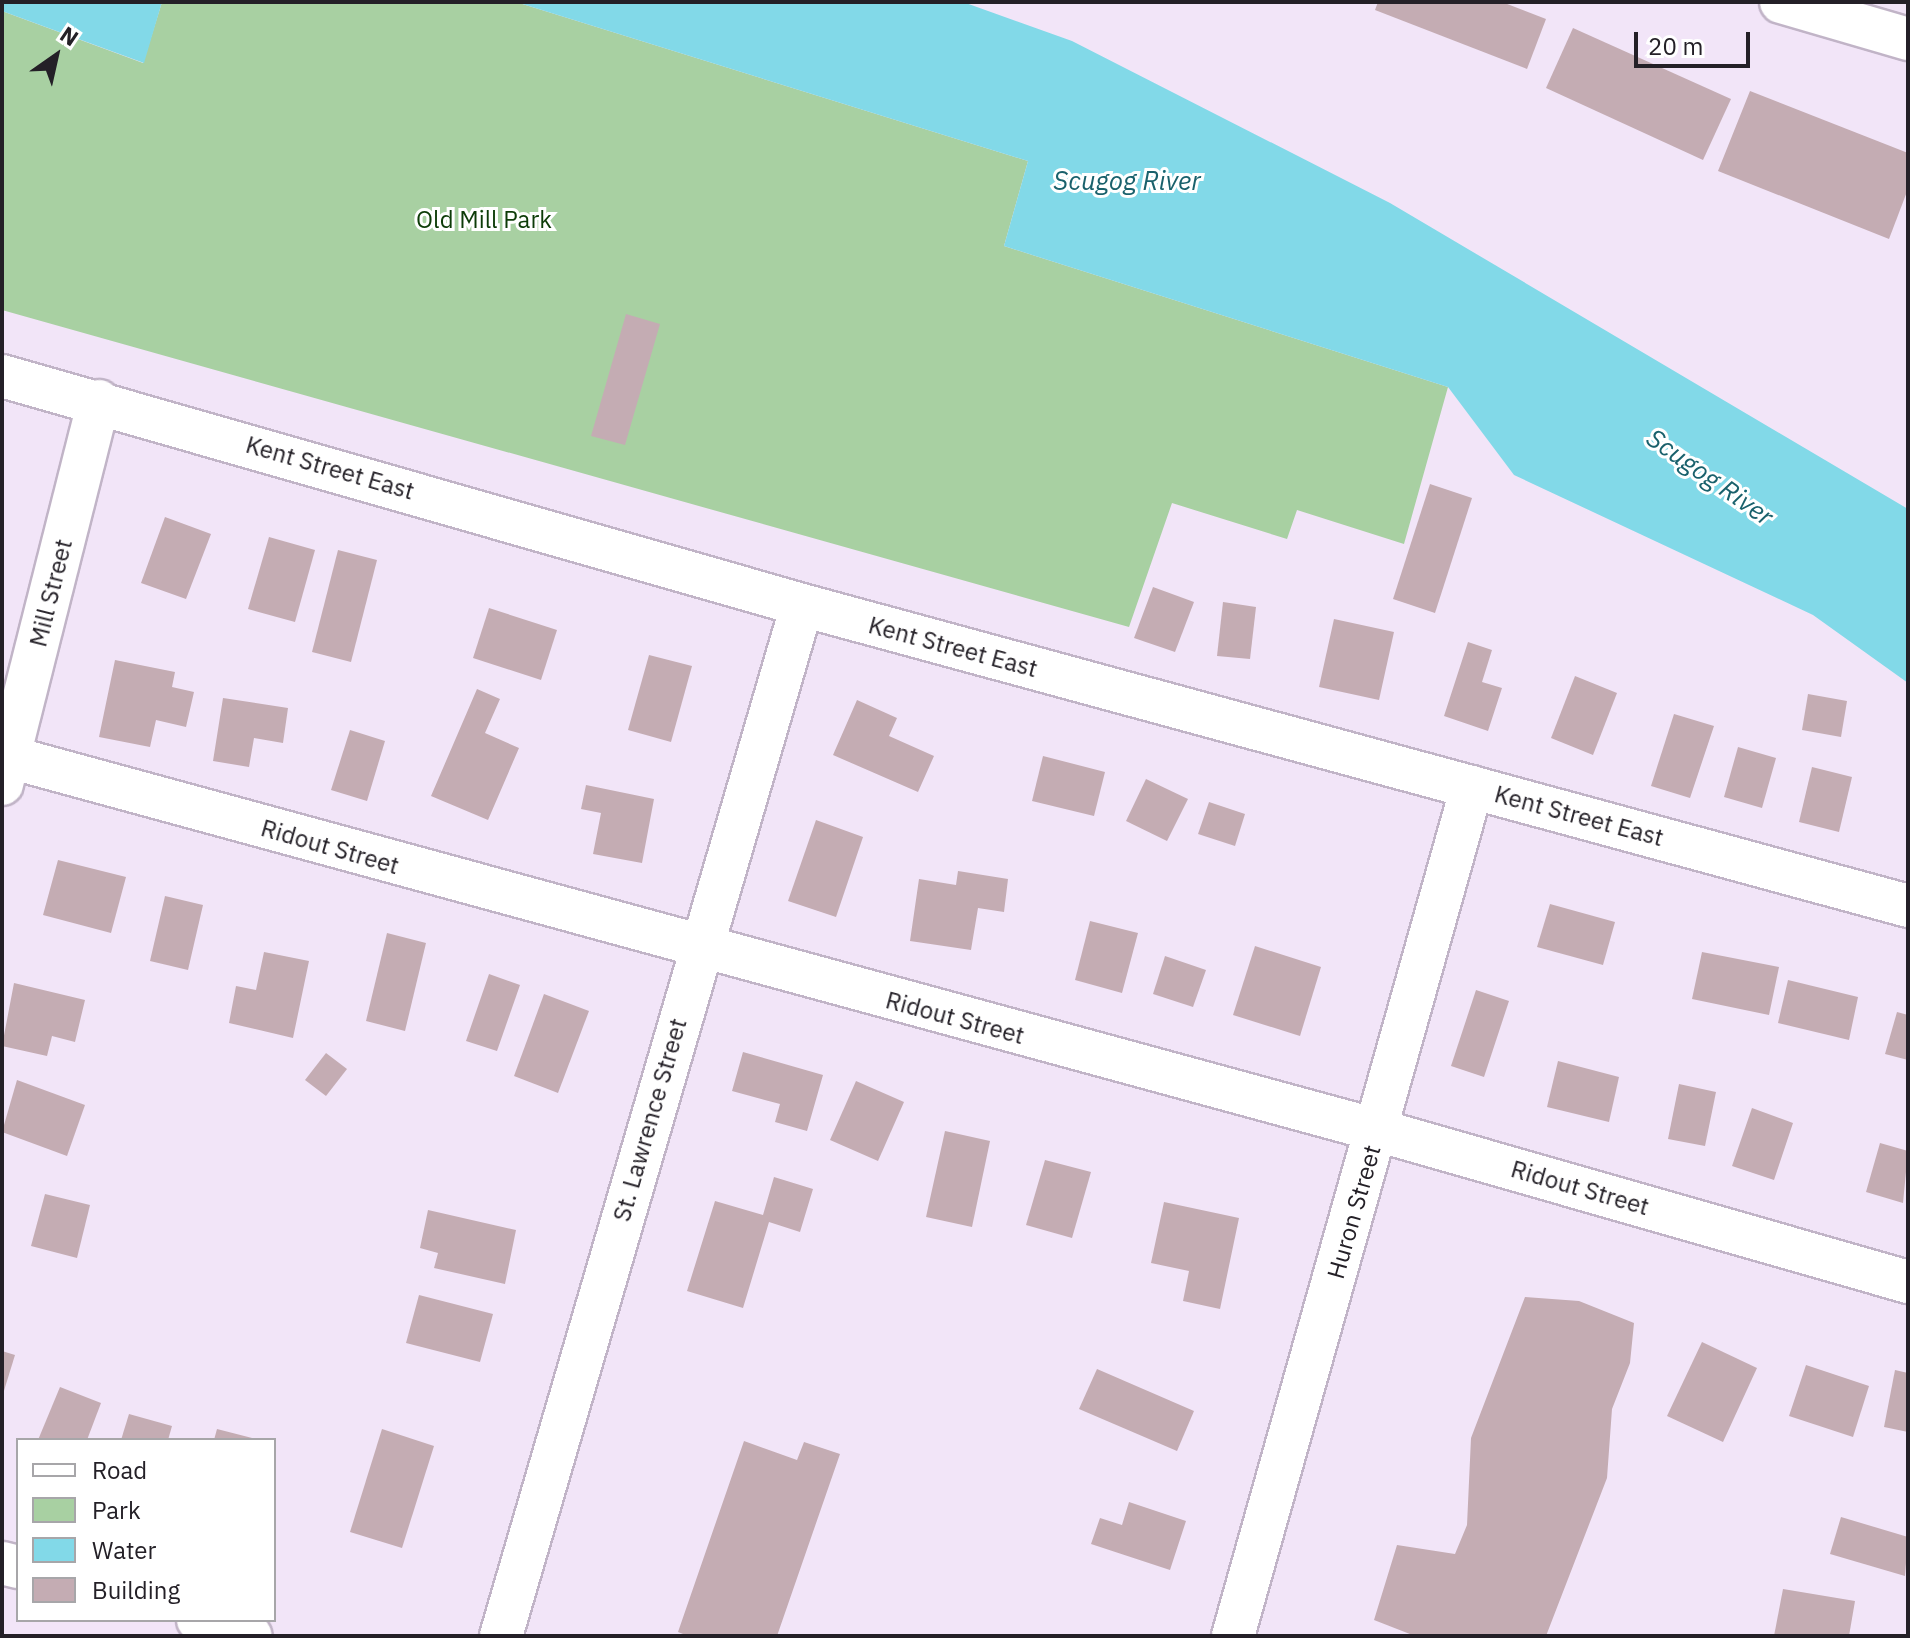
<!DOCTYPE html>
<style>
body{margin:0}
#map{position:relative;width:1910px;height:1638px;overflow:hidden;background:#f2e5f8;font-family:"IBM Plex Sans",sans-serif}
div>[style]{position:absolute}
.green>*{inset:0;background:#a8d0a2}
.water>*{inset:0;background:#82d9e8}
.building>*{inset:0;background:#c4acb3}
.roads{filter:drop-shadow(2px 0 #c1b4c7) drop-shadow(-2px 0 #c1b4c7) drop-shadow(0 2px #c1b4c7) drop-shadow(0 -2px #c1b4c7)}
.street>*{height:42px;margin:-21px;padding:0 21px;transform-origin:21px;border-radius:21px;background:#fff}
span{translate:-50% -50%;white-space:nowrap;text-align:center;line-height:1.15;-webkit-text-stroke:6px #fff;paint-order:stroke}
.park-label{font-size:24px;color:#0d3c08}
.street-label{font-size:24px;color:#242027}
.water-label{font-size:26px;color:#19616c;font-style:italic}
.frame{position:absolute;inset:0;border:4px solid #242027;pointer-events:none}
.legend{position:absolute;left:16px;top:1438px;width:260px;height:184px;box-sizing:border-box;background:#fff;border:2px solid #a7a6a9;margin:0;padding:10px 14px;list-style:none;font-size:24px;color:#242027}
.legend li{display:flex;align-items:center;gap:16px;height:40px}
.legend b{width:40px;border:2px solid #a7a6a9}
.north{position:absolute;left:16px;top:16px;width:80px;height:80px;-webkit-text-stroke:6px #fff;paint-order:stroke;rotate:34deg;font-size:22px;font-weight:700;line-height:32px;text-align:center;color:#242027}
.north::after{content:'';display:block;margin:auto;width:28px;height:36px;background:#242027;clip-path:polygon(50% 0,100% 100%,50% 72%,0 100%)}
.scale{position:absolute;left:1634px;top:32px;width:116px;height:36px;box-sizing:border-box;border:4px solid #242027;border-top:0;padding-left:10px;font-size:24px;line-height:28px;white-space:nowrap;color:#242027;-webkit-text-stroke:6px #fff;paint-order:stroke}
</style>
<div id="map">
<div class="green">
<i style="clip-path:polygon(162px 2px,516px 2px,1028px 161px,1004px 246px,1448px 387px,1404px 544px,1297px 510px,1287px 539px,1172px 503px,1129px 627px,2px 310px,2px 11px,143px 63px)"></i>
</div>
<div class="water">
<i style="clip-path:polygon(2px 2px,162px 2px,144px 63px,2px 11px)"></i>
<i style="clip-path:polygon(516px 2px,963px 2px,1072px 41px,1390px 203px,1908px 509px,1908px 683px,1813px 615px,1514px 475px,1448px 387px,1004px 246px,1028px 161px)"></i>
</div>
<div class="building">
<i style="clip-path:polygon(1378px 2px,1502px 2px,1546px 19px,1527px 69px,1375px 10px)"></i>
<i style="clip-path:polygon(1573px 28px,1731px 99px,1703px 160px,1546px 88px)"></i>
<i style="clip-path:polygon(1750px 91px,1908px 153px,1908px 189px,1889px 239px,1718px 171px)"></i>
<i style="clip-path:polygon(626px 314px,660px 324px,625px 445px,591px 436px)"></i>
<i style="clip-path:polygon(1430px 484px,1472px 498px,1435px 613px,1393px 599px)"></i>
<i style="clip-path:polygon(165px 517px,211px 534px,186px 599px,141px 583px)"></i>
<i style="clip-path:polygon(269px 537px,315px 550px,295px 622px,248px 609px)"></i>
<i style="clip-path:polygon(338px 550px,377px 560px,351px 662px,312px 652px)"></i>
<i style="clip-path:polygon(1153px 587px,1194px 602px,1175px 652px,1134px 638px)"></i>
<i style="clip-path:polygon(1223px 602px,1256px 607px,1250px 659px,1217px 656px)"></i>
<i style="clip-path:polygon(489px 608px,557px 630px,541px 680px,473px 658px)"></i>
<i style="clip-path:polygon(1334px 619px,1394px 632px,1379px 700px,1319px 687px)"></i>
<i style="clip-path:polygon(1468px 642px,1492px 650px,1482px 682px,1502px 688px,1488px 731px,1444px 716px)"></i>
<i style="clip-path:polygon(649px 655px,692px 666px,671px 742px,628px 730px)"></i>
<i style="clip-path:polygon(115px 660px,175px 672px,172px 687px,194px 692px,186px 727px,156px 720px,150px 747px,99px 737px)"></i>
<i style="clip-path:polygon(1575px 676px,1617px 693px,1593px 755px,1551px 738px)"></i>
<i style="clip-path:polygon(477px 689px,500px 699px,485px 733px,519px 748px,488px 820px,431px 796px)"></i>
<i style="clip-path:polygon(1808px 694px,1847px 701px,1841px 737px,1802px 730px)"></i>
<i style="clip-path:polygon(223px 698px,288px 708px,283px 743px,254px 738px,249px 767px,213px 761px)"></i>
<i style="clip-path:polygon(857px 700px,897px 718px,889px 736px,934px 756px,918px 792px,833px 755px)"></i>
<i style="clip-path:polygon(1674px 714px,1714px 726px,1690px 798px,1651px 786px)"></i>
<i style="clip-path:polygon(350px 730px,385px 741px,367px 801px,331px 790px)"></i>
<i style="clip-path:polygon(1738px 747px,1776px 758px,1762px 808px,1724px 797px)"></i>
<i style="clip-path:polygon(1043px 756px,1105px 772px,1094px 816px,1032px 801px)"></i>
<i style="clip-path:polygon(1812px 767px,1852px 777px,1839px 832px,1799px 822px)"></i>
<i style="clip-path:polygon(1146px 779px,1188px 799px,1167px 841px,1126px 821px)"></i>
<i style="clip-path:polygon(586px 785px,654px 799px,642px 863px,593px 854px,601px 813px,581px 809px)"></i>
<i style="clip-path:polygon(1209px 802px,1245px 814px,1235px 846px,1198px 834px)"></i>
<i style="clip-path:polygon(816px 820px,863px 837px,836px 917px,788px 901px)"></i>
<i style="clip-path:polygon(58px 860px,126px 877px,111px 933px,43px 915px)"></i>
<i style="clip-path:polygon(958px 871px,1008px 879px,1004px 912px,978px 908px,971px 950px,910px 941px,919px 879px,956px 885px)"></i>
<i style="clip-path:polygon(165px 896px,203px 905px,188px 970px,150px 961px)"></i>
<i style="clip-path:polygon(1550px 904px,1615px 922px,1603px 965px,1537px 947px)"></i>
<i style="clip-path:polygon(1090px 921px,1138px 933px,1122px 993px,1075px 980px)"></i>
<i style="clip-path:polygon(387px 933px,426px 943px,405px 1031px,366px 1021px)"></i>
<i style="clip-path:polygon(1255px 946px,1321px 967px,1300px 1036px,1233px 1015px)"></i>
<i style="clip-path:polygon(264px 952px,309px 961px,293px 1038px,229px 1023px,236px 986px,256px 990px)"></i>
<i style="clip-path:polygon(1702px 952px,1779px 967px,1769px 1015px,1692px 999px)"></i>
<i style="clip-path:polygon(1165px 956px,1206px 970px,1193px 1007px,1153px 994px)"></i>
<i style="clip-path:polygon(489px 974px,520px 985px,497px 1051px,466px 1041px)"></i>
<i style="clip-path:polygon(1788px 980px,1858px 997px,1849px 1040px,1778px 1023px)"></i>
<i style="clip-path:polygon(14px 983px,85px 1000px,75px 1042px,52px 1036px,47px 1056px,2px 1046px)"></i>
<i style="clip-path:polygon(1476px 990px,1509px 1001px,1484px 1077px,1451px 1066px)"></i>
<i style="clip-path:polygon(544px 994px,589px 1011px,558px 1093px,514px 1076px)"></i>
<i style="clip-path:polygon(1897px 1012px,1908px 1015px,1908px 1060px,1885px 1054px)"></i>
<i style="clip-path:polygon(743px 1052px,823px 1075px,807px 1131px,775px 1122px,780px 1104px,732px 1091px)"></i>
<i style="clip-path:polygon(326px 1053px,347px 1069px,326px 1096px,305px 1080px)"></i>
<i style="clip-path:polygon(1558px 1061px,1619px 1077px,1609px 1122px,1547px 1107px)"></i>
<i style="clip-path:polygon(17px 1080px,85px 1105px,67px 1156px,2px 1132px)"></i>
<i style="clip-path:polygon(856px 1081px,904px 1102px,878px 1161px,830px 1140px)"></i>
<i style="clip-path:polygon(1679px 1084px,1716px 1092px,1705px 1146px,1668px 1139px)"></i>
<i style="clip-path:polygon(1752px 1108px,1793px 1123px,1774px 1180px,1732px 1166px)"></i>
<i style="clip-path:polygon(945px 1131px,990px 1141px,972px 1227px,926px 1217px)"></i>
<i style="clip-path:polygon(1880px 1143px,1908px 1151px,1903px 1203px,1866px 1192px)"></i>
<i style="clip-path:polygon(1045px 1160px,1091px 1172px,1072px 1238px,1026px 1225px)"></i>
<i style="clip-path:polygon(774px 1177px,813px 1189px,800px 1232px,769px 1222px,743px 1308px,687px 1291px,715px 1201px,763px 1215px)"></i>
<i style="clip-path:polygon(45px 1194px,90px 1205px,77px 1258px,31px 1246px)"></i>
<i style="clip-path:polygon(1164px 1202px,1239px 1218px,1220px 1309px,1183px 1301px,1189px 1271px,1151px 1263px)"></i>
<i style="clip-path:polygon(428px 1210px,516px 1230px,505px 1284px,434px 1268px,438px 1253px,420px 1248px)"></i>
<i style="clip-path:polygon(419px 1295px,493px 1314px,480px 1362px,406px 1343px)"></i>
<i style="clip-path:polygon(1525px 1297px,1579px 1301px,1634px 1323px,1630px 1363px,1612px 1409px,1607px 1478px,1546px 1636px,1415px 1636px,1374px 1620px,1397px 1545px,1455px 1554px,1467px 1525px,1471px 1438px)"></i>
<i style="clip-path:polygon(1702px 1342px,1757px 1368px,1723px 1442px,1667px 1416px)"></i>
<i style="clip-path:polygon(2px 1351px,15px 1355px,3px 1394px,2px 1394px)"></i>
<i style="clip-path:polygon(1806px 1365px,1869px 1386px,1853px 1437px,1789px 1416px)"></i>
<i style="clip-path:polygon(1097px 1369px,1194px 1411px,1177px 1451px,1079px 1409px)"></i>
<i style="clip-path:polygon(1895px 1370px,1908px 1373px,1908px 1432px,1884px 1427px)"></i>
<i style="clip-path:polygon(60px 1387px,101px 1403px,87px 1440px,38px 1440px)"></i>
<i style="clip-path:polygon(129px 1414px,172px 1426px,168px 1440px,121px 1440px)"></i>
<i style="clip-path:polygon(217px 1429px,256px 1439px,256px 1440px,214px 1440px)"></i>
<i style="clip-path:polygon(382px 1429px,434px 1446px,402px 1548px,350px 1532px)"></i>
<i style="clip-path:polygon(744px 1441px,797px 1460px,804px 1442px,840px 1454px,777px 1636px,688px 1636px,678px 1632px)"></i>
<i style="clip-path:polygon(1129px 1502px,1186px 1521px,1170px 1570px,1091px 1544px,1100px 1518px,1122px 1525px)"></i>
<i style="clip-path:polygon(1841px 1517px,1908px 1537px,1905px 1576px,1830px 1554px)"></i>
<i style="clip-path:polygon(1783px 1589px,1855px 1601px,1849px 1636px,1774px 1636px)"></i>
</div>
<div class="roads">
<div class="street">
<i style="left:1781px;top:2px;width:132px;rotate:16.2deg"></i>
<i style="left:2px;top:376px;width:832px;rotate:15.97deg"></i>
<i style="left:802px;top:605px;width:1146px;rotate:15.22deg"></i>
<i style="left:2px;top:755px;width:1425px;rotate:15.26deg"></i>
<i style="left:1377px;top:1130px;width:552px;rotate:15.97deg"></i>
<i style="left:2px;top:784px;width:395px;rotate:-75.8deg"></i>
<i style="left:2px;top:1563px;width:16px;rotate:14deg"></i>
<i style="left:198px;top:1620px;width:55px;rotate:16.8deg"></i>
<i style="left:501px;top:1636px;width:1074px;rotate:-73.72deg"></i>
<i style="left:1233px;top:1636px;width:882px;rotate:-74.28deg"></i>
</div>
</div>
<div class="park-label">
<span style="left:484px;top:220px">Old Mill Park</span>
</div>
<div class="street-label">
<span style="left:330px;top:468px;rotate:16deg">Kent Street East</span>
<span style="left:51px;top:593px;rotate:-76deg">Mill Street</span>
<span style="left:953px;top:647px;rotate:15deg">Kent Street East</span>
<span style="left:1579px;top:816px;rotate:15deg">Kent Street East</span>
<span style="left:330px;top:847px;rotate:16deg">Ridout Street</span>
<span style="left:955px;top:1018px;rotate:15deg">Ridout Street</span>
<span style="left:650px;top:1120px;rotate:-74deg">St. Lawrence Street</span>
<span style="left:1580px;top:1188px;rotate:16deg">Ridout Street</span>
<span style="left:1354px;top:1212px;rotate:-74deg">Huron Street</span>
</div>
<div class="water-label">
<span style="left:1127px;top:181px">Scugog River</span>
<span style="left:1710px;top:477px;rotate:35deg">Scugog River</span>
</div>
<div class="frame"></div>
<ul class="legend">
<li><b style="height:10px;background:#fff"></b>Road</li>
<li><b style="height:22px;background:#a8d0a2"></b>Park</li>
<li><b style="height:22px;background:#82d9e8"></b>Water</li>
<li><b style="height:22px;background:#c4acb3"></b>Building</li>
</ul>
<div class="north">N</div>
<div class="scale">20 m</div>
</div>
